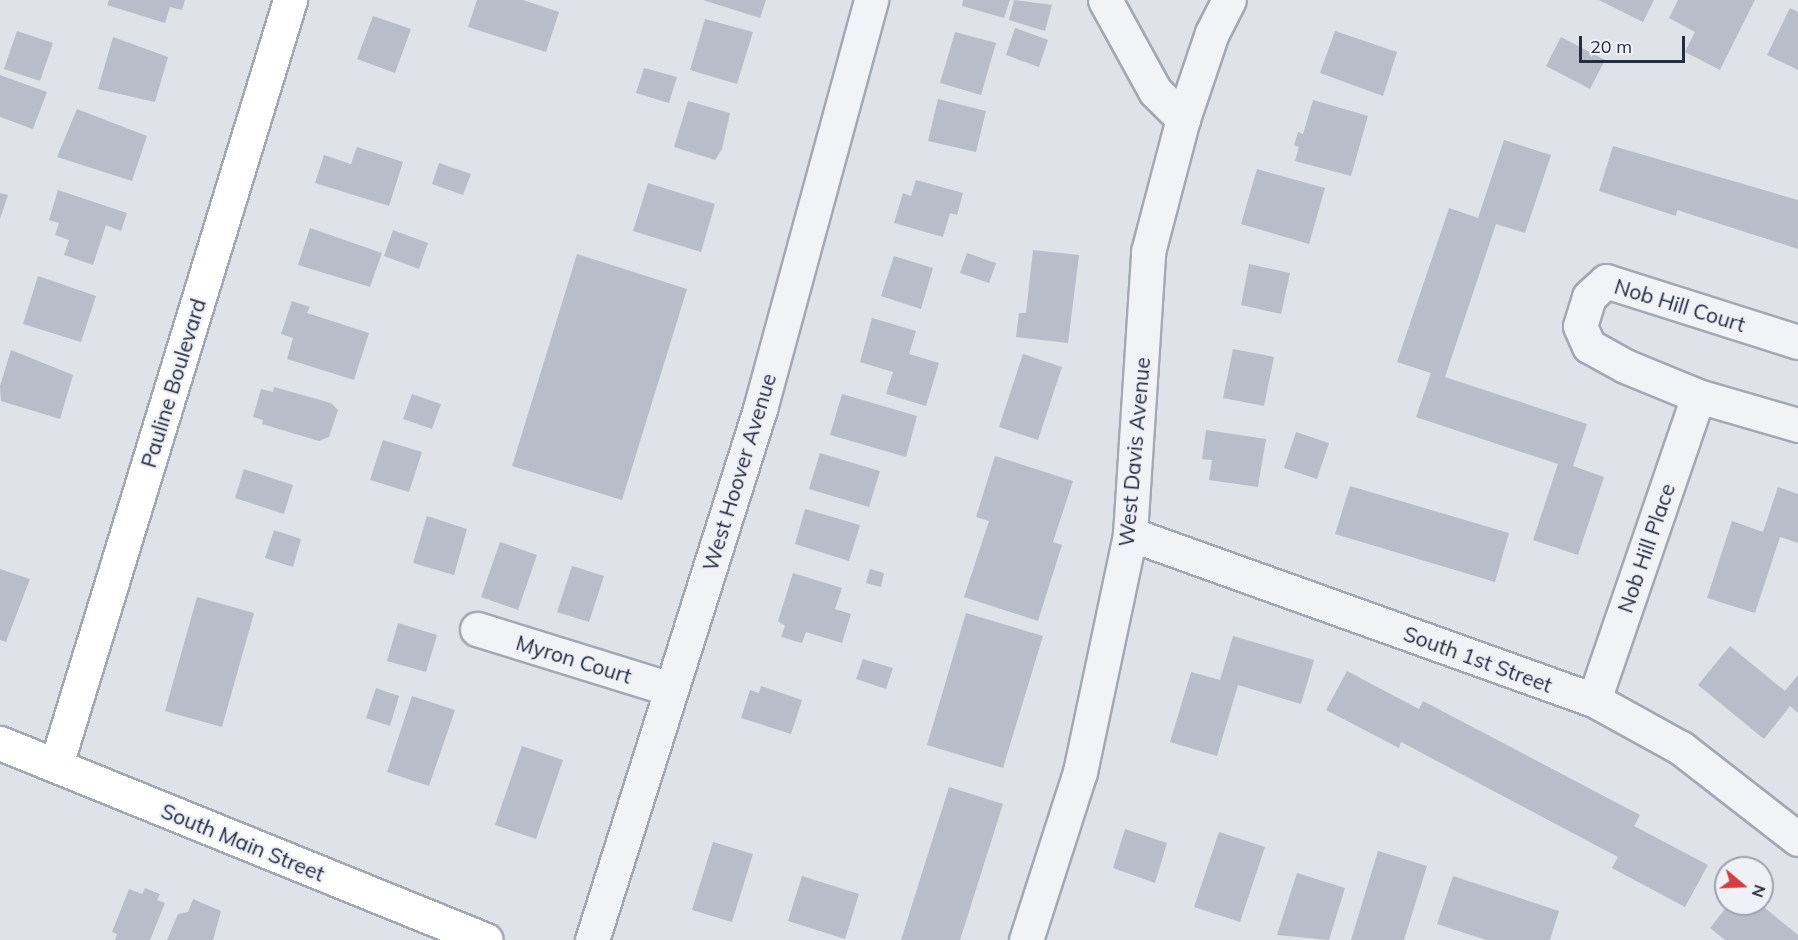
<!DOCTYPE html>
<style>
body{margin:0}
#map{position:relative;width:1798px;height:940px;overflow:hidden;background:#dfe2e9;font-family:Mulish,sans-serif}
div>[style]{position:absolute}
.building>*{inset:0;background:#b9bdc9}
.roads{filter:drop-shadow(2px 0 #a4a8b3) drop-shadow(-2px 0 #a4a8b3) drop-shadow(0 2px #a4a8b3) drop-shadow(0 -2px #a4a8b3)}
.street>*{height:33px;margin:-16.5px;padding:0 16.5px;transform-origin:16.5px;border-radius:16.5px;background:#f2f3f7}
.secondary>*{height:33px;margin:-16.5px;padding:0 16.5px;transform-origin:16.5px;border-radius:16.5px;background:#fff}
span{translate:-50% -50%;white-space:nowrap;text-align:center;line-height:1.15;-webkit-text-stroke:4.5px #eff1f7;paint-order:stroke}
.street-label{font-size:21px;color:#272d41}
.north{position:absolute;left:1714px;top:856px;width:60px;height:60px;box-sizing:border-box;background:#eff1f7;border:2px solid #9fa3ae;border-radius:50%;rotate:109deg;font-size:16px;font-weight:700;line-height:24px;text-align:center;color:#272d41}
.north::after{content:'';display:block;margin:auto;width:21px;height:27px;background:#d63d41;clip-path:polygon(50% 0,100% 100%,50% 72%,0 100%)}
.scale{position:absolute;left:1579px;top:36px;width:106px;height:27px;box-sizing:border-box;border:3px solid #272d41;border-top:0;padding-left:8px;font-size:18px;line-height:21px;white-space:nowrap;color:#272d41;-webkit-text-stroke:4px #eff1f7;paint-order:stroke}
</style>
<div id="map">
<div class="building">
<i style="clip-path:polygon(109px 0,185px 0,182px 10px,170px 7px,165px 23px,107px 5px)"></i>
<i style="clip-path:polygon(477px 0,523px 0,559px 12px,546px 52px,468px 27px)"></i>
<i style="clip-path:polygon(703px 0,766px 0,760px 18px)"></i>
<i style="clip-path:polygon(963px 0,1010px 0,1004px 18px,962px 6px)"></i>
<i style="clip-path:polygon(1014px 0,1052px 5px,1045px 31px,1009px 20px)"></i>
<i style="clip-path:polygon(1599px 0,1654px 0,1643px 22px)"></i>
<i style="clip-path:polygon(1678px 0,1755px 0,1720px 70px,1685px 52px,1695px 32px,1669px 18px)"></i>
<i style="clip-path:polygon(1790px 8px,1798px 12px,1798px 70px,1767px 55px)"></i>
<i style="clip-path:polygon(373px 16px,411px 29px,395px 73px,357px 59px)"></i>
<i style="clip-path:polygon(705px 19px,753px 32px,737px 84px,690px 70px)"></i>
<i style="clip-path:polygon(1015px 28px,1048px 40px,1039px 67px,1006px 55px)"></i>
<i style="clip-path:polygon(17px 31px,53px 43px,40px 81px,4px 69px)"></i>
<i style="clip-path:polygon(1335px 31px,1397px 52px,1383px 96px,1320px 73px)"></i>
<i style="clip-path:polygon(955px 32px,996px 43px,981px 95px,940px 83px)"></i>
<i style="clip-path:polygon(113px 37px,168px 57px,155px 102px,98px 89px)"></i>
<i style="clip-path:polygon(1561px 37px,1605px 60px,1590px 89px,1546px 66px)"></i>
<i style="clip-path:polygon(644px 68px,677px 77px,669px 103px,636px 93px)"></i>
<i style="clip-path:polygon(0 75px,47px 92px,33px 129px,0 117px)"></i>
<i style="clip-path:polygon(938px 99px,986px 111px,976px 152px,928px 141px)"></i>
<i style="clip-path:polygon(1313px 100px,1368px 116px,1351px 176px,1295px 161px,1299px 147px,1294px 145px,1298px 132px,1303px 134px)"></i>
<i style="clip-path:polygon(688px 101px,730px 113px,722px 149px,715px 160px,674px 147px)"></i>
<i style="clip-path:polygon(77px 109px,147px 136px,132px 181px,57px 157px)"></i>
<i style="clip-path:polygon(1504px 140px,1551px 155px,1525px 233px,1496px 224px,1445px 377px,1587px 424px,1573px 466px,1604px 477px,1578px 555px,1533px 540px,1558px 464px,1416px 417px,1431px 373px,1397px 362px,1449px 208px,1478px 218px)"></i>
<i style="clip-path:polygon(1613px 146px,1798px 200px,1798px 249px,1677px 210px,1676px 216px,1599px 191px)"></i>
<i style="clip-path:polygon(357px 147px,403px 162px,389px 206px,315px 183px,324px 155px,351px 164px)"></i>
<i style="clip-path:polygon(439px 163px,471px 174px,463px 195px,432px 184px)"></i>
<i style="clip-path:polygon(1257px 169px,1325px 188px,1309px 244px,1241px 224px)"></i>
<i style="clip-path:polygon(916px 180px,963px 193px,957px 215px,950px 213px,943px 237px,894px 223px,903px 193px,911px 196px)"></i>
<i style="clip-path:polygon(648px 183px,715px 204px,701px 252px,633px 231px)"></i>
<i style="clip-path:polygon(58px 190px,127px 213px,121px 231px,106px 225px,93px 265px,64px 255px,69px 240px,55px 235px,59px 223px,49px 220px)"></i>
<i style="clip-path:polygon(0 193px,8px 195px,0 219px)"></i>
<i style="clip-path:polygon(310px 228px,382px 253px,370px 287px,298px 265px)"></i>
<i style="clip-path:polygon(393px 230px,428px 243px,419px 269px,384px 256px)"></i>
<i style="clip-path:polygon(1033px 250px,1079px 255px,1068px 343px,1016px 337px,1019px 313px,1026px 313px)"></i>
<i style="clip-path:polygon(967px 253px,996px 263px,989px 283px,960px 273px)"></i>
<i style="clip-path:polygon(577px 254px,687px 289px,622px 500px,512px 466px)"></i>
<i style="clip-path:polygon(894px 256px,933px 268px,921px 309px,881px 296px)"></i>
<i style="clip-path:polygon(1249px 264px,1290px 273px,1281px 314px,1241px 305px)"></i>
<i style="clip-path:polygon(38px 276px,96px 296px,81px 342px,23px 324px)"></i>
<i style="clip-path:polygon(292px 301px,310px 307px,307px 313px,369px 333px,354px 380px,287px 359px,293px 338px,281px 334px)"></i>
<i style="clip-path:polygon(872px 318px,916px 331px,909px 354px,939px 363px,926px 406px,886px 394px,893px 372px,860px 362px)"></i>
<i style="clip-path:polygon(1233px 349px,1274px 357px,1264px 406px,1223px 398px)"></i>
<i style="clip-path:polygon(11px 350px,73px 375px,60px 419px,1px 401px,0 386px)"></i>
<i style="clip-path:polygon(1023px 354px,1062px 367px,1038px 440px,999px 427px)"></i>
<i style="clip-path:polygon(274px 387px,331px 403px,338px 410px,329px 437px,319px 441px,262px 424px,263px 420px,253px 417px,261px 389px,273px 392px)"></i>
<i style="clip-path:polygon(412px 394px,441px 404px,432px 429px,403px 419px)"></i>
<i style="clip-path:polygon(842px 394px,917px 416px,906px 457px,830px 435px)"></i>
<i style="clip-path:polygon(1206px 430px,1266px 439px,1258px 487px,1209px 480px,1212px 460px,1202px 459px)"></i>
<i style="clip-path:polygon(1296px 432px,1329px 443px,1317px 479px,1284px 468px)"></i>
<i style="clip-path:polygon(383px 440px,422px 452px,409px 492px,370px 480px)"></i>
<i style="clip-path:polygon(820px 453px,880px 471px,869px 507px,809px 489px)"></i>
<i style="clip-path:polygon(995px 456px,1073px 481px,1053px 542px,1062px 545px,1038px 621px,964px 597px,989px 521px,976px 517px)"></i>
<i style="clip-path:polygon(244px 469px,293px 485px,284px 514px,235px 498px)"></i>
<i style="clip-path:polygon(1350px 486px,1509px 533px,1495px 582px,1335px 534px)"></i>
<i style="clip-path:polygon(1778px 487px,1798px 494px,1798px 543px,1780px 537px,1755px 613px,1707px 598px,1732px 521px,1763px 532px)"></i>
<i style="clip-path:polygon(805px 509px,860px 525px,849px 561px,795px 544px)"></i>
<i style="clip-path:polygon(427px 516px,467px 529px,454px 575px,413px 563px)"></i>
<i style="clip-path:polygon(274px 530px,301px 539px,293px 567px,265px 558px)"></i>
<i style="clip-path:polygon(500px 542px,537px 555px,518px 610px,481px 597px)"></i>
<i style="clip-path:polygon(572px 566px,604px 576px,589px 622px,557px 612px)"></i>
<i style="clip-path:polygon(0 569px,30px 579px,6px 642px,0 640px)"></i>
<i style="clip-path:polygon(870px 569px,884px 573px,881px 587px,866px 583px)"></i>
<i style="clip-path:polygon(793px 573px,842px 588px,835px 609px,851px 614px,842px 643px,806px 632px,802px 643px,781px 637px,785px 626px,778px 621px)"></i>
<i style="clip-path:polygon(197px 597px,254px 613px,222px 727px,165px 711px)"></i>
<i style="clip-path:polygon(966px 613px,1043px 636px,1003px 768px,927px 745px)"></i>
<i style="clip-path:polygon(398px 623px,437px 635px,426px 672px,387px 661px)"></i>
<i style="clip-path:polygon(1233px 636px,1314px 660px,1301px 704px,1238px 685px,1217px 756px,1170px 742px,1191px 672px,1220px 680px)"></i>
<i style="clip-path:polygon(1730px 646px,1785px 691px,1798px 675px,1798px 713px,1790px 706px,1764px 739px,1698px 685px)"></i>
<i style="clip-path:polygon(863px 659px,893px 668px,886px 689px,856px 679px)"></i>
<i style="clip-path:polygon(1347px 671px,1419px 709px,1423px 701px,1640px 815px,1634px 826px,1708px 865px,1685px 907px,1612px 868px,1618px 857px,1401px 742px,1399px 748px,1326px 710px)"></i>
<i style="clip-path:polygon(761px 686px,802px 700px,791px 734px,741px 718px,750px 690px,759px 693px)"></i>
<i style="clip-path:polygon(376px 688px,399px 696px,390px 726px,366px 718px)"></i>
<i style="clip-path:polygon(412px 696px,455px 710px,429px 786px,387px 772px)"></i>
<i style="clip-path:polygon(522px 746px,563px 760px,536px 839px,495px 825px)"></i>
<i style="clip-path:polygon(949px 787px,1003px 804px,960px 940px,901px 940px)"></i>
<i style="clip-path:polygon(1125px 829px,1167px 843px,1155px 883px,1113px 868px)"></i>
<i style="clip-path:polygon(1219px 832px,1265px 847px,1240px 922px,1194px 907px)"></i>
<i style="clip-path:polygon(713px 842px,753px 854px,732px 922px,692px 910px)"></i>
<i style="clip-path:polygon(1378px 851px,1427px 866px,1404px 940px,1351px 940px)"></i>
<i style="clip-path:polygon(1297px 873px,1345px 888px,1329px 940px,1277px 935px)"></i>
<i style="clip-path:polygon(802px 876px,859px 894px,845px 939px,788px 921px)"></i>
<i style="clip-path:polygon(1453px 876px,1559px 911px,1550px 940px,1486px 940px,1437px 924px)"></i>
<i style="clip-path:polygon(145px 888px,160px 894px,157px 900px,165px 903px,150px 940px,115px 940px,117px 934px,112px 932px,129px 889px,142px 894px)"></i>
<i style="clip-path:polygon(193px 899px,221px 911px,213px 940px,167px 940px,178px 914px,188px 912px)"></i>
<i style="clip-path:polygon(1729px 904px,1760px 904px,1798px 935px,1798px 940px,1725px 940px,1710px 928px)"></i>
</div>
<div class="roads">
<div class="street">
<i style="left:1105px;top:0;width:104px;rotate:61.2deg"></i>
<i style="left:1155px;top:91px;width:40px;rotate:45deg"></i>
<i style="left:1798px;top:342px;width:201px;rotate:-162.4deg"></i>
<i style="left:1606px;top:281px;width:23px;rotate:137deg"></i>
<i style="left:1589px;top:297px;width:30px;rotate:107deg"></i>
<i style="left:1580px;top:326px;width:22px;rotate:66deg"></i>
<i style="left:1589px;top:346px;width:41px;rotate:29.1deg"></i>
<i style="left:1625px;top:366px;width:79px;rotate:22.3deg"></i>
<i style="left:1698px;top:396px;width:104px;rotate:16.2deg"></i>
<i style="left:1130px;top:534px;width:493px;rotate:19.7deg"></i>
<i style="left:1594px;top:700px;width:99px;rotate:28.9deg"></i>
<i style="left:1681px;top:748px;width:148px;rotate:37.9deg"></i>
<i style="left:477px;top:629px;width:203px;rotate:17.2deg"></i>
<i style="left:1594px;top:700px;width:321px;rotate:-71.1deg"></i>
<i style="left:592px;top:940px;width:557px;rotate:-72.44deg"></i>
<i style="left:760px;top:409px;width:424px;rotate:-74.8deg"></i>
<i style="left:1026px;top:940px;width:176px;rotate:-72.2deg"></i>
<i style="left:1080px;top:772px;width:243px;rotate:-78.1deg"></i>
<i style="left:1130px;top:534px;width:283px;rotate:-86.3deg"></i>
<i style="left:1148px;top:252px;width:138px;rotate:-75.3deg"></i>
<i style="left:1183px;top:119px;width:91px;rotate:-71.4deg"></i>
<i style="left:1212px;top:33px;width:37px;rotate:-63deg"></i>
</div>
<div class="secondary">
<i style="left:0;top:743px;width:524px;rotate:22.07deg"></i>
<i style="left:56px;top:765px;width:800px;rotate:-72.99deg"></i>
</div>
</div>
<div class="street-label">
<span style="left:1680px;top:305px;rotate:17deg">Nob Hill Court</span>
<span style="left:173px;top:383px;rotate:-73deg">Pauline Boulevard</span>
<span style="left:1134px;top:452px;rotate:-85deg">West Davis Avenue</span>
<span style="left:739px;top:472px;rotate:-73deg">West Hoover Avenue</span>
<span style="left:1646px;top:548px;rotate:-71deg">Nob Hill Place</span>
<span style="left:574px;top:659px;rotate:17deg">Myron Court</span>
<span style="left:1478px;top:659px;rotate:20deg">South 1st Street</span>
<span style="left:243px;top:842px;rotate:22deg">South Main Street</span>
</div>
<div class="north">N</div>
<div class="scale">20 m</div>
</div>
